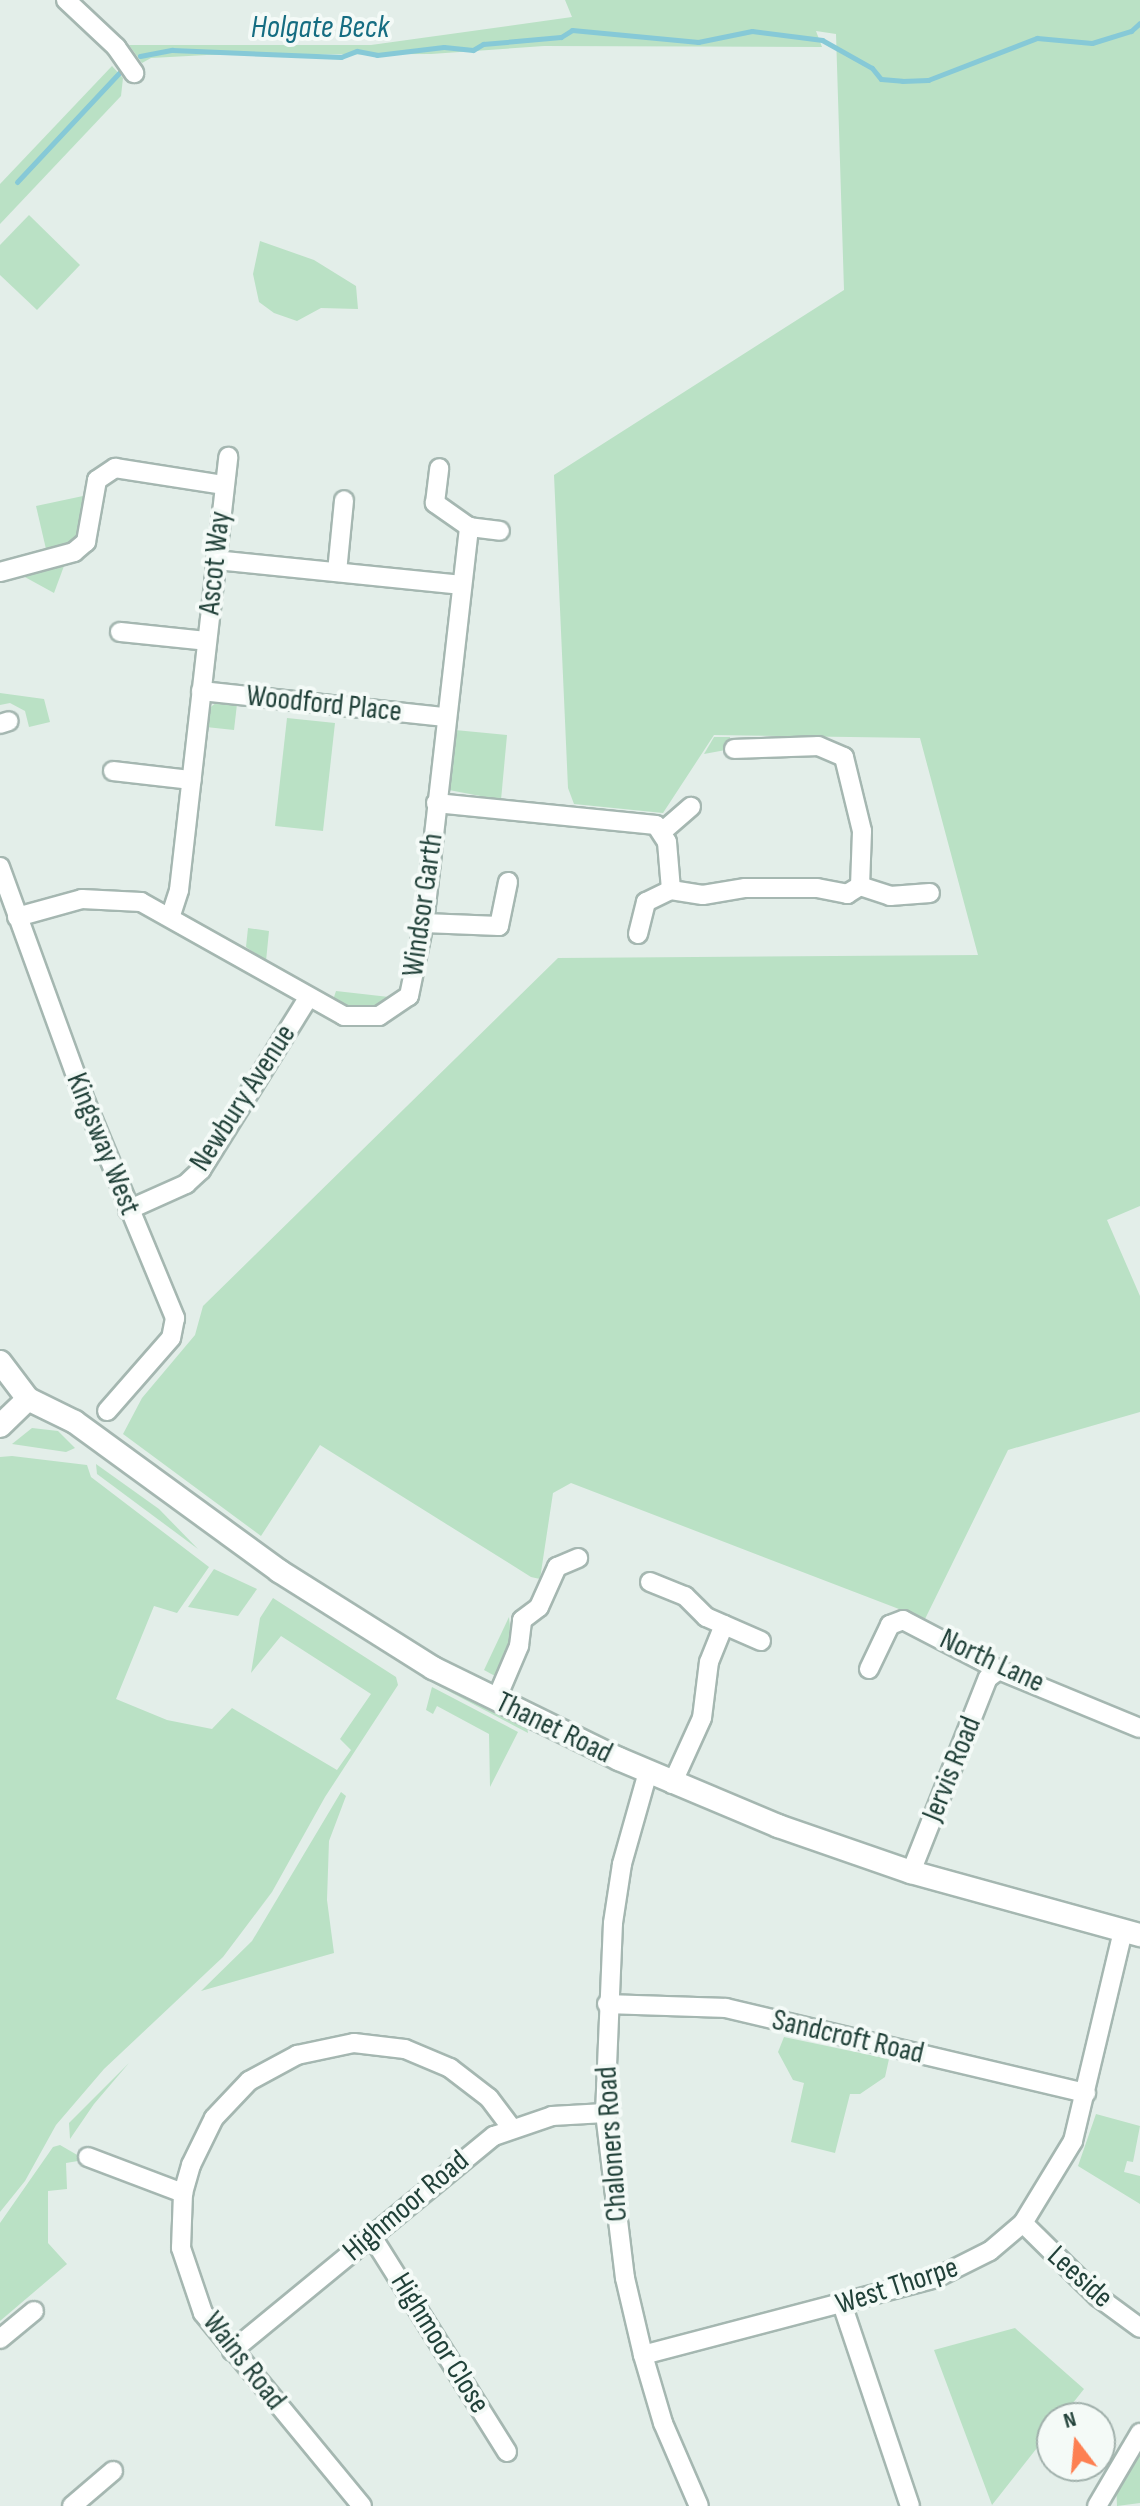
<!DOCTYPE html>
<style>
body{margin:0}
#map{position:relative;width:1140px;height:2506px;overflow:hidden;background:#e3eee9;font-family:"Sofia Sans Condensed",sans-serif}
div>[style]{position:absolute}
.green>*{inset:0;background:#bae1c5}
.stream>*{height:5px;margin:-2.5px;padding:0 2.5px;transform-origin:2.5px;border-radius:2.5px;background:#86c9d7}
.roads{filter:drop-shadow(2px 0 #a5b7b1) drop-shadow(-2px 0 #a5b7b1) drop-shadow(0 2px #a5b7b1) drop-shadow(0 -2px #a5b7b1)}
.minor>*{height:18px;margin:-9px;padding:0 9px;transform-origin:9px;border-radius:9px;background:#fff}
.tertiary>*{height:22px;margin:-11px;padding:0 11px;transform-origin:11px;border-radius:11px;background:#fff}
span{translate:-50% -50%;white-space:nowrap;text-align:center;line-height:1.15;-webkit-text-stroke:8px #f4faf7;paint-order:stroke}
.street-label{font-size:30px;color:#214139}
.water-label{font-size:32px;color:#156d82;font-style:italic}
.north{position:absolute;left:1036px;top:2402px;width:80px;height:80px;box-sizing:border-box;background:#f4faf7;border:2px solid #a0b0ab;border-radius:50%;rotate:344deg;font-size:22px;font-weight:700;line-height:32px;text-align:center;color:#214139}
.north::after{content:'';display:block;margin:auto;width:28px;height:36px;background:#fd8052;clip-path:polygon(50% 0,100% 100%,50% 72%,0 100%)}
</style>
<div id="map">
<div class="green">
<i style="clip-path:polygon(565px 0,1140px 0,1140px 1206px,1107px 1220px,1140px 1296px,1140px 1412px,1008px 1450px,925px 1619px,571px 1483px,553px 1493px,540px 1579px,531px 1577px,320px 1445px,261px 1536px,123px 1434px,142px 1398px,195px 1335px,203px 1306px,558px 958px,978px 955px,920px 738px,714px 735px,663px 813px,574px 804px,568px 788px,554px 475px,844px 290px,836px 34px,816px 31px,822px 47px,544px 46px,431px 54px,207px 55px,151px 58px,142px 63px,129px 45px,371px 45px,572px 17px)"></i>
<i style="clip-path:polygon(112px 66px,123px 78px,121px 96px,0 224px,0 184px)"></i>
<i style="clip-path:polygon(29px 215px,80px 265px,37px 310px,0 275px,0 245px)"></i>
<i style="clip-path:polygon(260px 241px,314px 260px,356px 286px,358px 309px,321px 308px,297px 321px,274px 313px,259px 302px,253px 274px)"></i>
<i style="clip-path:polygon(83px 496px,77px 537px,69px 544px,46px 549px,36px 506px)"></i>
<i style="clip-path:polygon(64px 566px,54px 593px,23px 576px)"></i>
<i style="clip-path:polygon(0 693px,44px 699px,50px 722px,29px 727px,25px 711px,10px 703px,0 705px)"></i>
<i style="clip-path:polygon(217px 702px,237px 704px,234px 730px,206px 727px,207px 710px)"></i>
<i style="clip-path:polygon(287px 718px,335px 723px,323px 831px,275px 826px)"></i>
<i style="clip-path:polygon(455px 730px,507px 735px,501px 800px,449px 790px)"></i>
<i style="clip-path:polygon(714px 737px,730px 737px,731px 749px,704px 754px)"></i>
<i style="clip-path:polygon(248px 928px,269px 931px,266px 961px,246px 947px)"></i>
<i style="clip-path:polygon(336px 991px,389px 997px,381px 1005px,349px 1010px,332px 1003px)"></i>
<i style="clip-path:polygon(32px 1428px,58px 1431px,75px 1448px,66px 1452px,12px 1444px)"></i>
<i style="clip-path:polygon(12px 1456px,87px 1465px,91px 1477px,209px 1567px,177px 1613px,154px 1606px,116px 1699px,167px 1720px,212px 1729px,232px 1708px,337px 1770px,351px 1750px,340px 1739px,371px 1694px,281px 1636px,251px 1673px,260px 1618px,273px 1598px,396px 1677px,398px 1685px,325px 1797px,272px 1892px,223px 1957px,104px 2069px,56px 2125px,25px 2181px,0 2212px,0 1457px)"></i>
<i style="clip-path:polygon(96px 1464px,159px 1509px,198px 1549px,97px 1474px)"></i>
<i style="clip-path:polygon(214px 1569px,257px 1589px,238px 1616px,188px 1607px)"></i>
<i style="clip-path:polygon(509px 1617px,511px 1637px,495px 1676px,484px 1670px)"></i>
<i style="clip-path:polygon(443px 1682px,527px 1726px,528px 1733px,435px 1684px)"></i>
<i style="clip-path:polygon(432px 1687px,518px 1732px,490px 1787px,489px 1734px,437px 1706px,433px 1714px,426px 1710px)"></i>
<i style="clip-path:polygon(341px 1792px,346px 1796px,329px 1841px,327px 1900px,334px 1953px,201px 1991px,252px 1941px)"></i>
<i style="clip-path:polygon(784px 2037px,889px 2059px,885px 2077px,860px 2094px,850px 2094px,835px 2153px,791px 2142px,804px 2083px,793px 2080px,778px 2052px)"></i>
<i style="clip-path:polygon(129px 2063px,94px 2104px,70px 2139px,69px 2123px)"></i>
<i style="clip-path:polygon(1096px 2114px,1140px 2126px,1133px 2162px,1127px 2161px,1124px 2172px,1140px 2176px,1140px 2204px,1078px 2166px)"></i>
<i style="clip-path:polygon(60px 2145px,79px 2156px,78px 2161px,66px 2163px,67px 2189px,48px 2191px,48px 2243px,67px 2264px,0 2321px,0 2223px,53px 2147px)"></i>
<i style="clip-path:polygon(1015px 2328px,1084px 2389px,1061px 2418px,1052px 2418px,1052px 2429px,992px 2505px,934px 2350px)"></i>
<i style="clip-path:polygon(1140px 2449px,1140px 2503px,1117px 2506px,1116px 2482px)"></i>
</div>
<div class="stream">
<i style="left:140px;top:56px;width:33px;rotate:-11deg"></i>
<i style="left:172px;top:50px;width:169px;rotate:2.4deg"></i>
<i style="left:341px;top:57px;width:17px;rotate:-21deg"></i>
<i style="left:357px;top:51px;width:20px;rotate:11deg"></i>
<i style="left:377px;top:55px;width:67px;rotate:-6.8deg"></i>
<i style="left:444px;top:47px;width:29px;rotate:6deg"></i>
<i style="left:473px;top:50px;width:12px;rotate:-31deg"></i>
<i style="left:483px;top:44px;width:78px;rotate:-5.1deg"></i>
<i style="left:561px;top:37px;width:13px;rotate:-32deg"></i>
<i style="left:572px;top:30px;width:127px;rotate:5.4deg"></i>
<i style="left:698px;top:42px;width:55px;rotate:-11.5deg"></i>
<i style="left:752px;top:31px;width:71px;rotate:7.3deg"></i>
<i style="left:822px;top:40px;width:57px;rotate:29.2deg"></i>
<i style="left:872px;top:68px;width:14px;rotate:51deg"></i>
<i style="left:881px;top:79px;width:21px;rotate:5deg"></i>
<i style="left:902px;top:81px;width:26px;rotate:-2deg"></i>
<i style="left:928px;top:80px;width:117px;rotate:-21.1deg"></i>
<i style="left:1037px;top:38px;width:55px;rotate:5.2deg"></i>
<i style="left:1092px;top:43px;width:41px;rotate:-17.1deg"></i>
<i style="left:1131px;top:31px;width:12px;rotate:-42deg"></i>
<i style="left:17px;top:182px;width:152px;rotate:-46.9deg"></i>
</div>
<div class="roads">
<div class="minor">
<i style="left:66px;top:0;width:69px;rotate:43.2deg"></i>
<i style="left:116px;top:47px;width:32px;rotate:55deg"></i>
<i style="left:469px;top:527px;width:31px;rotate:7deg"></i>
<i style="left:216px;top:560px;width:246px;rotate:5.8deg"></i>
<i style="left:0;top:572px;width:77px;rotate:-15.1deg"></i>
<i style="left:74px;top:552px;width:16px;rotate:-40deg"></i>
<i style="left:86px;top:542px;width:63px;rotate:-79.9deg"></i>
<i style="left:97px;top:480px;width:22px;rotate:-34deg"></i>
<i style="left:115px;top:468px;width:109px;rotate:8.9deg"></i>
<i style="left:337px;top:572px;width:72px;rotate:-84.4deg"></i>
<i style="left:120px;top:632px;width:87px;rotate:5.9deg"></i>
<i style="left:201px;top:691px;width:246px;rotate:6.1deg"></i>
<i style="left:0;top:724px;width:9px;rotate:-18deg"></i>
<i style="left:113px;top:771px;width:79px;rotate:6.6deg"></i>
<i style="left:436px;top:803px;width:221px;rotate:5.7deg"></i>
<i style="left:656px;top:825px;width:20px;rotate:57deg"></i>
<i style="left:667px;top:842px;width:48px;rotate:85.2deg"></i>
<i style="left:663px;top:831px;width:37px;rotate:-41deg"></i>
<i style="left:0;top:867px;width:251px;rotate:70deg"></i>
<i style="left:86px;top:1103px;width:233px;rotate:67.5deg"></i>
<i style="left:175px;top:1318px;width:20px;rotate:101deg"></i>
<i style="left:171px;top:1338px;width:97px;rotate:131.2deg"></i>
<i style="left:860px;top:886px;width:32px;rotate:18deg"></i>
<i style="left:890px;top:896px;width:40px;rotate:-4.3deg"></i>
<i style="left:171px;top:915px;width:26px;rotate:-72deg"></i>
<i style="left:179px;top:890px;width:436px;rotate:-83.5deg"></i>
<i style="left:17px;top:917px;width:67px;rotate:-15.5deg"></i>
<i style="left:82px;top:899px;width:59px;rotate:2.9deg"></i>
<i style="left:141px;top:902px;width:233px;rotate:29.3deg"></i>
<i style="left:344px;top:1016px;width:35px"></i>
<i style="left:379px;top:1016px;width:36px;rotate:-34deg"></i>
<i style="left:409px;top:996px;width:75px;rotate:-78.4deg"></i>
<i style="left:424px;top:923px;width:399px;rotate:-83.5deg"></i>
<i style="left:469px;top:527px;width:42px;rotate:-144.8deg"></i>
<i style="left:435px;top:503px;width:35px;rotate:-83deg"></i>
<i style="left:424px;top:923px;width:75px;rotate:2.3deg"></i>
<i style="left:499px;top:926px;width:45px;rotate:-78.4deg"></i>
<i style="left:638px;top:934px;width:33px;rotate:-76deg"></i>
<i style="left:646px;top:902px;width:28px;rotate:-26deg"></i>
<i style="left:671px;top:890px;width:32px;rotate:9deg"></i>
<i style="left:703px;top:895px;width:43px;rotate:-9.5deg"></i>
<i style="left:745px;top:888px;width:72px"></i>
<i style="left:817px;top:888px;width:31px;rotate:11deg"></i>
<i style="left:847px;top:894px;width:15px;rotate:-32deg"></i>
<i style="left:860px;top:886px;width:55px;rotate:-87.9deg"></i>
<i style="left:862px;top:831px;width:76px;rotate:-103.7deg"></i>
<i style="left:844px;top:757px;width:28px;rotate:-157deg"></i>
<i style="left:818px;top:746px;width:84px;rotate:178deg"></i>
<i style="left:128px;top:1210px;width:64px;rotate:-24.1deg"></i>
<i style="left:186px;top:1184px;width:21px;rotate:-43deg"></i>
<i style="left:201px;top:1170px;width:203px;rotate:-58.1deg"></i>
<i style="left:650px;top:1582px;width:38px;rotate:22deg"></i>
<i style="left:685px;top:1596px;width:30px;rotate:45deg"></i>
<i style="left:706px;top:1617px;width:60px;rotate:23.6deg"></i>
<i style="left:869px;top:1669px;width:49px;rotate:-64.5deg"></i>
<i style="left:890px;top:1625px;width:14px;rotate:-21deg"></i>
<i style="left:903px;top:1620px;width:108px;rotate:27.5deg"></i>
<i style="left:999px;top:1670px;width:152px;rotate:22.4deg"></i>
<i style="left:496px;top:1700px;width:59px;rotate:-66.9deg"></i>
<i style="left:519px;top:1646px;width:26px;rotate:-83deg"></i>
<i style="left:522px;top:1620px;width:21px;rotate:-37deg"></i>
<i style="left:539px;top:1607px;width:44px;rotate:-65.8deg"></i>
<i style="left:557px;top:1567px;width:23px;rotate:-23deg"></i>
<i style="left:648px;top:1772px;width:96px;rotate:105.8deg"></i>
<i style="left:622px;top:1864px;width:60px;rotate:98.7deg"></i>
<i style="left:613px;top:1923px;width:190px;rotate:92.4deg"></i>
<i style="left:605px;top:2113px;width:166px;rotate:83.1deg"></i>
<i style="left:625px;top:2278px;width:79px;rotate:76.8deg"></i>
<i style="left:643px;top:2355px;width:71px;rotate:73.6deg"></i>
<i style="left:663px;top:2423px;width:90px;rotate:66.6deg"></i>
<i style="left:672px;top:1784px;width:72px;rotate:-65.6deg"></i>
<i style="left:702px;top:1718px;width:56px;rotate:-82.9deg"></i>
<i style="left:709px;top:1662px;width:40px;rotate:-68deg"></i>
<i style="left:911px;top:1872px;width:209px;rotate:-68.4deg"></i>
<i style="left:988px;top:1678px;width:14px;rotate:-36deg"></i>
<i style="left:607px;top:2004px;width:119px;rotate:1.9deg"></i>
<i style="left:726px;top:2008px;width:370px;rotate:13.3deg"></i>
<i style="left:88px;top:2157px;width:102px;rotate:20.8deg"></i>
<i style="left:1023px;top:2223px;width:105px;rotate:44.6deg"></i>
<i style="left:1098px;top:2297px;width:52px;rotate:36.4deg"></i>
<i style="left:371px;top:2235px;width:256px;rotate:57.9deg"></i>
<i style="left:842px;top:2304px;width:213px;rotate:71.4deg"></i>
<i style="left:0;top:2339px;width:44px;rotate:-39.5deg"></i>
<i style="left:232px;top:2351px;width:339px;rotate:-39.4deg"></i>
<i style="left:494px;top:2136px;width:61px;rotate:-19deg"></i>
<i style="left:552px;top:2116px;width:53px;rotate:-3.2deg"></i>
<i style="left:643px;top:2355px;width:303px;rotate:-14.7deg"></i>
<i style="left:936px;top:2278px;width:60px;rotate:-26.6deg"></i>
<i style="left:990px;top:2251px;width:43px;rotate:-40.3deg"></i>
<i style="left:1023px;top:2223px;width:96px;rotate:-58.6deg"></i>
<i style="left:1073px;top:2141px;width:216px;rotate:-76.6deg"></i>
<i style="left:72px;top:2506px;width:54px;rotate:-40.5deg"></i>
<i style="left:362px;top:2506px;width:250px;rotate:-129.5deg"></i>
<i style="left:203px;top:2313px;width:69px;rotate:-108.7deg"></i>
<i style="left:181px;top:2248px;width:55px;rotate:-87.9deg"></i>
<i style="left:183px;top:2193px;width:29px;rotate:-74deg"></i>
<i style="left:191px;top:2165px;width:52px;rotate:-63.9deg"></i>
<i style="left:214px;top:2118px;width:51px;rotate:-46.6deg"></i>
<i style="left:249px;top:2081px;width:55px;rotate:-28.4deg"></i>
<i style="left:297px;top:2055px;width:58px;rotate:-11.9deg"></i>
<i style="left:354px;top:2043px;width:51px;rotate:6.7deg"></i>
<i style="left:405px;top:2049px;width:49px;rotate:22.9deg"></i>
<i style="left:450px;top:2068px;width:49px;rotate:37.6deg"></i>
<i style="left:489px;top:2098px;width:36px;rotate:53deg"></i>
<i style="left:1097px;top:2506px;width:85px;rotate:-59.5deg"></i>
</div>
<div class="tertiary">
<i style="left:0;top:1362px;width:46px;rotate:52.9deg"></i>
<i style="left:28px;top:1399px;width:52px;rotate:26.1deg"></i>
<i style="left:75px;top:1422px;width:253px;rotate:36.1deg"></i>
<i style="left:279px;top:1571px;width:182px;rotate:32.2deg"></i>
<i style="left:433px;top:1668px;width:207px;rotate:26.1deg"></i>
<i style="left:619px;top:1759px;width:173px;rotate:22.8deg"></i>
<i style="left:778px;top:1826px;width:141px;rotate:19.1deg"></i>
<i style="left:911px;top:1872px;width:238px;rotate:15.4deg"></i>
<i style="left:0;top:1426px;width:39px;rotate:-44deg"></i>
</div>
</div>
<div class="street-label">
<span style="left:215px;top:563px;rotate:-84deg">Ascot Way</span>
<span style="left:324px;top:704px;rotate:6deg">Woodford Place</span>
<span style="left:423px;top:905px;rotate:-82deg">Windsor Garth</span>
<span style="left:243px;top:1098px;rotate:-57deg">Newbury Avenue</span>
<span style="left:103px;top:1144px;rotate:68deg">Kingsway West</span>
<span style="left:992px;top:1661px;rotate:25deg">North Lane</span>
<span style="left:554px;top:1728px;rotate:26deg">Thanet Road</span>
<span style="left:952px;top:1769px;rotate:-68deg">Jervis Road</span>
<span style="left:848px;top:2037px;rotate:13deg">Sandcroft Road</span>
<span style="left:612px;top:2144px;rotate:-94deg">Chaloners Road</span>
<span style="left:406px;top:2206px;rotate:-40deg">Highmoor Road</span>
<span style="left:1080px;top:2277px;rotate:42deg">Leeside</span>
<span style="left:897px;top:2286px;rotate:-18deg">West Thorpe</span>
<span style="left:440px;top:2343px;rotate:58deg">Highmoor Close</span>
<span style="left:244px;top:2361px;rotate:52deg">Wains Road</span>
</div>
<div class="water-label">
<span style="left:320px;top:28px">Holgate Beck</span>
</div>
<div class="north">N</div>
</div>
